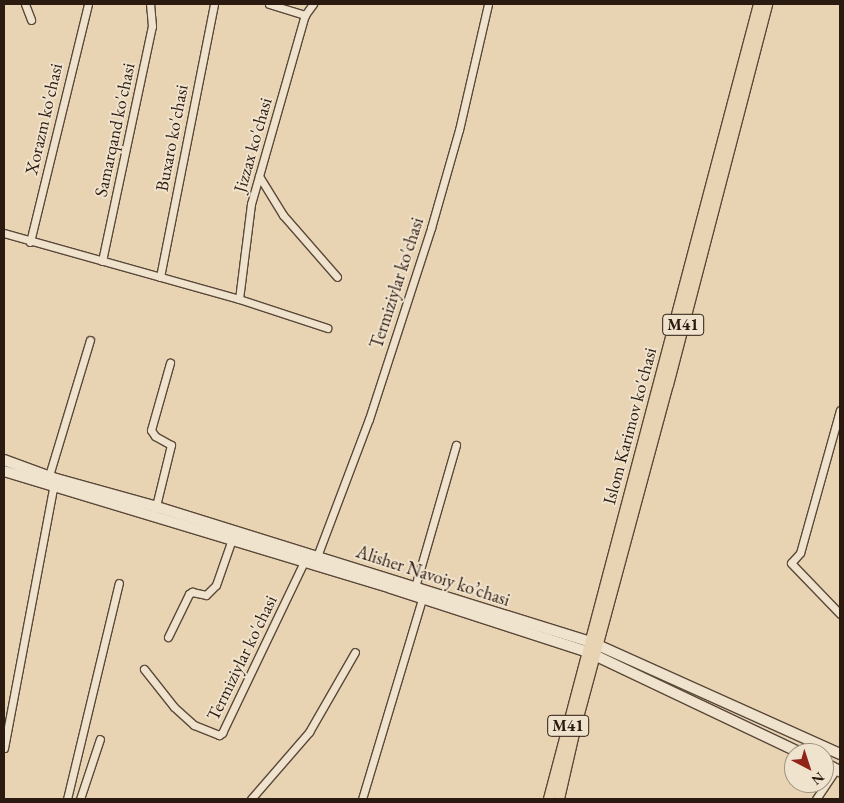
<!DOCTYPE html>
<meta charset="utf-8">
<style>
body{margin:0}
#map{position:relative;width:844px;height:803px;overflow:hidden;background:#e8d4b3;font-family:"EB Garamond",serif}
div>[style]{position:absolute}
.roads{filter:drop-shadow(1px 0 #5a4839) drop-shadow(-1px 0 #5a4839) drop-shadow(0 1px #5a4839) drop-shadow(0 -1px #5a4839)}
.minor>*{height:7px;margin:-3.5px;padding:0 3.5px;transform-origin:3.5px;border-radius:3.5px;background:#f0e3ce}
.secondary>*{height:10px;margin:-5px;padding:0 5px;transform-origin:5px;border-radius:5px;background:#f0e3ce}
.primary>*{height:10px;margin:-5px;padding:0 5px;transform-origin:5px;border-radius:5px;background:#e8d4b3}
span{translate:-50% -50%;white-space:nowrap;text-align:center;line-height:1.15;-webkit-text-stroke:4px #f0e3ce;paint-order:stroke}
.shield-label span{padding:1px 4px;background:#f0e3ce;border:1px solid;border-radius:4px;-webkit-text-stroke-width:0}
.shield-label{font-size:16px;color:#2b1a10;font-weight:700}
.street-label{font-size:18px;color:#2b1a10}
.frame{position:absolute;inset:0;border:5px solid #2b1a10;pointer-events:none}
.north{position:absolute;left:784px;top:743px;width:50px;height:50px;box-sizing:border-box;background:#f0e3ce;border:1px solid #a19382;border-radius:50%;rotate:140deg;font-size:14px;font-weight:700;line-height:20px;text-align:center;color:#2b1a10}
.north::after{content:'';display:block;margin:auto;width:18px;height:22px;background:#8f2418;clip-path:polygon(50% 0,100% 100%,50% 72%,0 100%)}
</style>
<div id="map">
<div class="roads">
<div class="minor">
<i style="left:25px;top:4px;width:17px;rotate:69deg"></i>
<i style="left:269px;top:4px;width:38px;rotate:17deg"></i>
<i style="left:259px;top:176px;width:46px;rotate:58.4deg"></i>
<i style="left:283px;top:215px;width:82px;rotate:48.9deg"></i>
<i style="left:4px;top:233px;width:244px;rotate:15.7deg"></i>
<i style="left:239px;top:299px;width:93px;rotate:18.2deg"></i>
<i style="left:30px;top:242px;width:245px;rotate:-76.3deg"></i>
<i style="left:102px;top:261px;width:240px;rotate:-78deg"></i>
<i style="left:152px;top:26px;width:22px;rotate:-95deg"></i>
<i style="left:160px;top:277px;width:278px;rotate:-78.8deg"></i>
<i style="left:239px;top:299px;width:96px;rotate:-82.8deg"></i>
<i style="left:251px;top:204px;width:197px;rotate:-74.1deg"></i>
<i style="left:305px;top:15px;width:14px;rotate:-54deg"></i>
<i style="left:840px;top:410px;width:148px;rotate:105.6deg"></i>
<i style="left:800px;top:553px;width:13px;rotate:132deg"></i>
<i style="left:791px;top:563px;width:71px;rotate:46.1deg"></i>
<i style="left:48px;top:479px;width:145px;rotate:-73.2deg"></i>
<i style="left:155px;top:510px;width:67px;rotate:-76.2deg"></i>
<i style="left:171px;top:445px;width:18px;rotate:-151deg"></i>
<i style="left:155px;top:436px;width:7px;rotate:-124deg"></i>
<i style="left:151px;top:430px;width:70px;rotate:-74.2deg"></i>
<i style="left:316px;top:559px;width:150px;rotate:-69.3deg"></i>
<i style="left:369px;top:419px;width:201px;rotate:-72deg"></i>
<i style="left:431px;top:228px;width:102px;rotate:-74.1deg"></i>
<i style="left:459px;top:130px;width:129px;rotate:-77deg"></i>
<i style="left:415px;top:587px;width:148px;rotate:-73.9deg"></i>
<i style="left:168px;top:637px;width:48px;rotate:-64deg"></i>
<i style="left:189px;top:594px;width:4px;rotate:-34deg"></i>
<i style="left:192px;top:592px;width:14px;rotate:12deg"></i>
<i style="left:206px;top:595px;width:14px;rotate:-45deg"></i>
<i style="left:216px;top:585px;width:49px;rotate:-70.8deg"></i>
<i style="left:144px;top:669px;width:48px;rotate:51.7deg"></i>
<i style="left:174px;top:707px;width:27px;rotate:42deg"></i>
<i style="left:194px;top:725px;width:27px;rotate:22deg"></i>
<i style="left:219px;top:735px;width:4px;rotate:-34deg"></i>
<i style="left:222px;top:733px;width:194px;rotate:-64.4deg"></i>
<i style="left:4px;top:748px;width:269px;rotate:-79.3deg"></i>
<i style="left:67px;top:799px;width:222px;rotate:-76.5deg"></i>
<i style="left:80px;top:799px;width:63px;rotate:-71.6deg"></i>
<i style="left:251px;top:799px;width:89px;rotate:-49.1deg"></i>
<i style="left:309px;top:732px;width:92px;rotate:-60.1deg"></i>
<i style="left:362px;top:799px;width:212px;rotate:-73.3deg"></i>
<i style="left:816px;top:799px;width:36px;rotate:-56deg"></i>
</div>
<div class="secondary">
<i style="left:4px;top:460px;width:55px;rotate:20.1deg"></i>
<i style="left:56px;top:479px;width:105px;rotate:15.5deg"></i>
<i style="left:157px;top:507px;width:455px;rotate:17.3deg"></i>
<i style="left:591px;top:642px;width:273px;rotate:24.2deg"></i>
<i style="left:4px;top:471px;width:404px;rotate:16.8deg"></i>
<i style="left:391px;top:588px;width:207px;rotate:18deg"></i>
<i style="left:588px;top:652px;width:236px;rotate:25.4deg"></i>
<i style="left:824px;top:763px;width:18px;rotate:27deg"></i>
</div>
<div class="primary">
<i style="left:549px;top:799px;width:822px;rotate:-75.2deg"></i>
<i style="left:559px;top:799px;width:76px;rotate:-77.1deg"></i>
<i style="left:576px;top:725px;width:352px;rotate:-74.9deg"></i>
<i style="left:668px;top:385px;width:394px;rotate:-75.4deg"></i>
</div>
</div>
<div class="shield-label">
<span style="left:683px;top:325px">M41</span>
<span style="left:568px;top:726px">M41</span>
</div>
<div class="street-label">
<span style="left:44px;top:119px;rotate:-77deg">Xorazm ko'chasi</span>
<span style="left:115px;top:130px;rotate:-78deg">Samarqand ko'chasi</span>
<span style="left:172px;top:138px;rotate:-79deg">Buxaro ko'chasi</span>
<span style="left:253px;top:145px;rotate:-74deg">Jizzax ko'chasi</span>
<span style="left:397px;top:283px;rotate:-72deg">Termiziylar ko'chasi</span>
<span style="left:630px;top:426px;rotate:-75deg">Islom Karimov ko'chasi</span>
<span style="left:433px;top:576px;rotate:18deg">Alisher Navoiy ko’chasi</span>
<span style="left:242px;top:658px;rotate:-64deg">Termiziylar ko'chasi</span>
</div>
<div class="frame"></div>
<div class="north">N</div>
</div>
